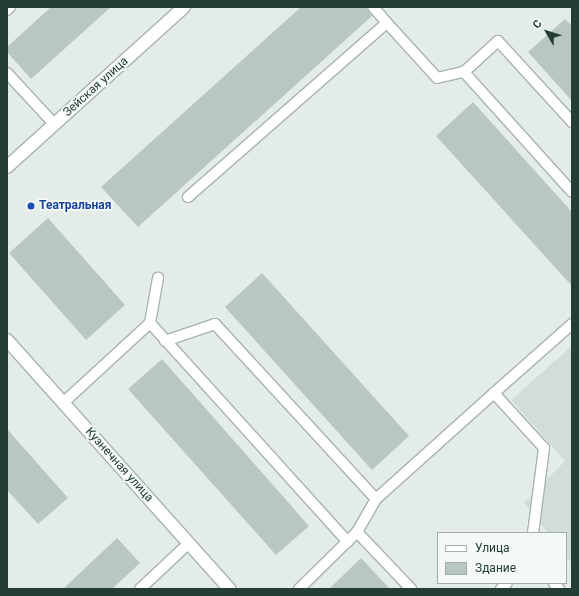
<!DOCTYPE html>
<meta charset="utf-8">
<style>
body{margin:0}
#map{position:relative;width:579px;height:596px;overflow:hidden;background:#e4ece9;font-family:Roboto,sans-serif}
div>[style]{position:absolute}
.built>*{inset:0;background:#d2dcd8}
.building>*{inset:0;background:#b9c7c2}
.roads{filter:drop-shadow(1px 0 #a7b4b0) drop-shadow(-1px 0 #a7b4b0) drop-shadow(0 1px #a7b4b0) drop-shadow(0 -1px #a7b4b0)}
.service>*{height:10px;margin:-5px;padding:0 5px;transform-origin:5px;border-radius:5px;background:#fff}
.minor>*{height:12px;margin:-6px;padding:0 6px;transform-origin:6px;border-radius:6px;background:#fff}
.tertiary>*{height:12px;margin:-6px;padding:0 6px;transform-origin:6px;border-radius:6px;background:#fff}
.dots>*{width:11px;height:11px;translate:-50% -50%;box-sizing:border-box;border:2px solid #f4f9f7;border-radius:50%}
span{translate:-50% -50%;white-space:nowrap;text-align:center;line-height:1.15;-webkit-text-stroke:3.5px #f4f9f7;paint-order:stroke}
.street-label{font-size:12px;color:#243d37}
.transit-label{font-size:12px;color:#164399;font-weight:700}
.left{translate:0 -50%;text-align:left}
.frame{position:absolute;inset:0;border:8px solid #243d37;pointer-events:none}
.legend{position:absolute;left:437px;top:532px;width:130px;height:52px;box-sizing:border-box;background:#f4f9f7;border:1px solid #a1aeaa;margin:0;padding:5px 7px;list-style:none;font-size:12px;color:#243d37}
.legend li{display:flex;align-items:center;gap:8px;height:20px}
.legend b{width:20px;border:1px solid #a1aeaa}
.north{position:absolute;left:527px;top:12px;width:40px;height:40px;-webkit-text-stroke:3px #f4f9f7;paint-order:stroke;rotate:309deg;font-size:11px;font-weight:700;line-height:16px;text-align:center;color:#243d37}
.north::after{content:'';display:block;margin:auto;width:14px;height:18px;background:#243d37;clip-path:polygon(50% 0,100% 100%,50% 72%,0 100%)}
</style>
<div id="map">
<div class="built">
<i style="clip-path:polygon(572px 346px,572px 564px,566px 556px,566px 533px,548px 533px,524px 503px,565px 461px,511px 400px)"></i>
</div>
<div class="building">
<i style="clip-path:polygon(51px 7px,111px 7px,31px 79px,7px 52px,7px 47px)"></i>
<i style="clip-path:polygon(301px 7px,365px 7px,372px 16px,138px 227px,101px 187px)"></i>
<i style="clip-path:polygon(565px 19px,572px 26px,572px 101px,528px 52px)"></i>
<i style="clip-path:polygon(473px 102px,572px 212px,572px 286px,436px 136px)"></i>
<i style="clip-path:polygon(48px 218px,125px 305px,86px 340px,9px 253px)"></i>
<i style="clip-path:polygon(262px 273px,409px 436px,372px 470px,225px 307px)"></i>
<i style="clip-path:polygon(162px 359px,309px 526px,276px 555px,128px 389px)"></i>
<i style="clip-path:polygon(7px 429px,68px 498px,38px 524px,7px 490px)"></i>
<i style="clip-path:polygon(117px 538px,140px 563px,112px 589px,63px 589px)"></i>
<i style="clip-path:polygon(361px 558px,390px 589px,329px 589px)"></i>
</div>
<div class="roads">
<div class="service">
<i style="left:7px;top:10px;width:4px;rotate:-45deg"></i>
<i style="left:387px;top:23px;width:74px;rotate:47.7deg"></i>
<i style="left:437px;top:78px;width:28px;rotate:-13deg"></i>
<i style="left:464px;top:72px;width:161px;rotate:48deg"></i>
<i style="left:464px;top:72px;width:46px;rotate:-42.4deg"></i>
<i style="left:498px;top:41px;width:110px;rotate:47.6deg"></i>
<i style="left:7px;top:73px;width:69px;rotate:47.3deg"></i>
<i style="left:188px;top:197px;width:264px;rotate:-41.2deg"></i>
<i style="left:387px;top:23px;width:21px;rotate:-131deg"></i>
<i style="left:150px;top:323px;width:295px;rotate:47.9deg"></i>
<i style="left:165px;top:341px;width:53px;rotate:-18.8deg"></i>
<i style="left:215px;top:324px;width:238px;rotate:47.4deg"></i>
<i style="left:63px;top:403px;width:118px;rotate:-42.6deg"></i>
<i style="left:150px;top:323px;width:46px;rotate:-79.9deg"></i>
<i style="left:357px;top:532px;width:38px;rotate:-60deg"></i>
<i style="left:376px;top:499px;width:159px;rotate:-41.9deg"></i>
<i style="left:533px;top:533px;width:86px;rotate:-82.6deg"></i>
<i style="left:544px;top:448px;width:74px;rotate:-132.3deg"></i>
<i style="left:494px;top:393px;width:104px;rotate:-41.5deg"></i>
<i style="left:554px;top:583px;width:8px;rotate:50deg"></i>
<i style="left:140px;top:589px;width:67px;rotate:-43.2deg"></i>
<i style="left:299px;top:589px;width:81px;rotate:-44.5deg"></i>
<i style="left:357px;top:532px;width:79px;rotate:46.5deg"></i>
<i style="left:501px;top:589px;width:8px;rotate:-45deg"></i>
</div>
<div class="minor">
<i style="left:7px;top:340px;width:334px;rotate:48.2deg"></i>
</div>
<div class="tertiary">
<i style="left:7px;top:167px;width:239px;rotate:-42.1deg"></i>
</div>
</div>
<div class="dots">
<i style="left:31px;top:206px;background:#1a4fb4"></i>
</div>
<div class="street-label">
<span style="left:96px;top:87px;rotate:-42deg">Зейская улица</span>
<span style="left:119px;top:465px;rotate:48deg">Кузнечная улица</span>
</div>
<div class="transit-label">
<span class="left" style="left:39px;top:206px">Театральная</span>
</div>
<div class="frame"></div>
<ul class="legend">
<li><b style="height:5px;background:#fff"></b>Улица</li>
<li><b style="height:11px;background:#b9c7c2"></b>Здание</li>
</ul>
<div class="north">С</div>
</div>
